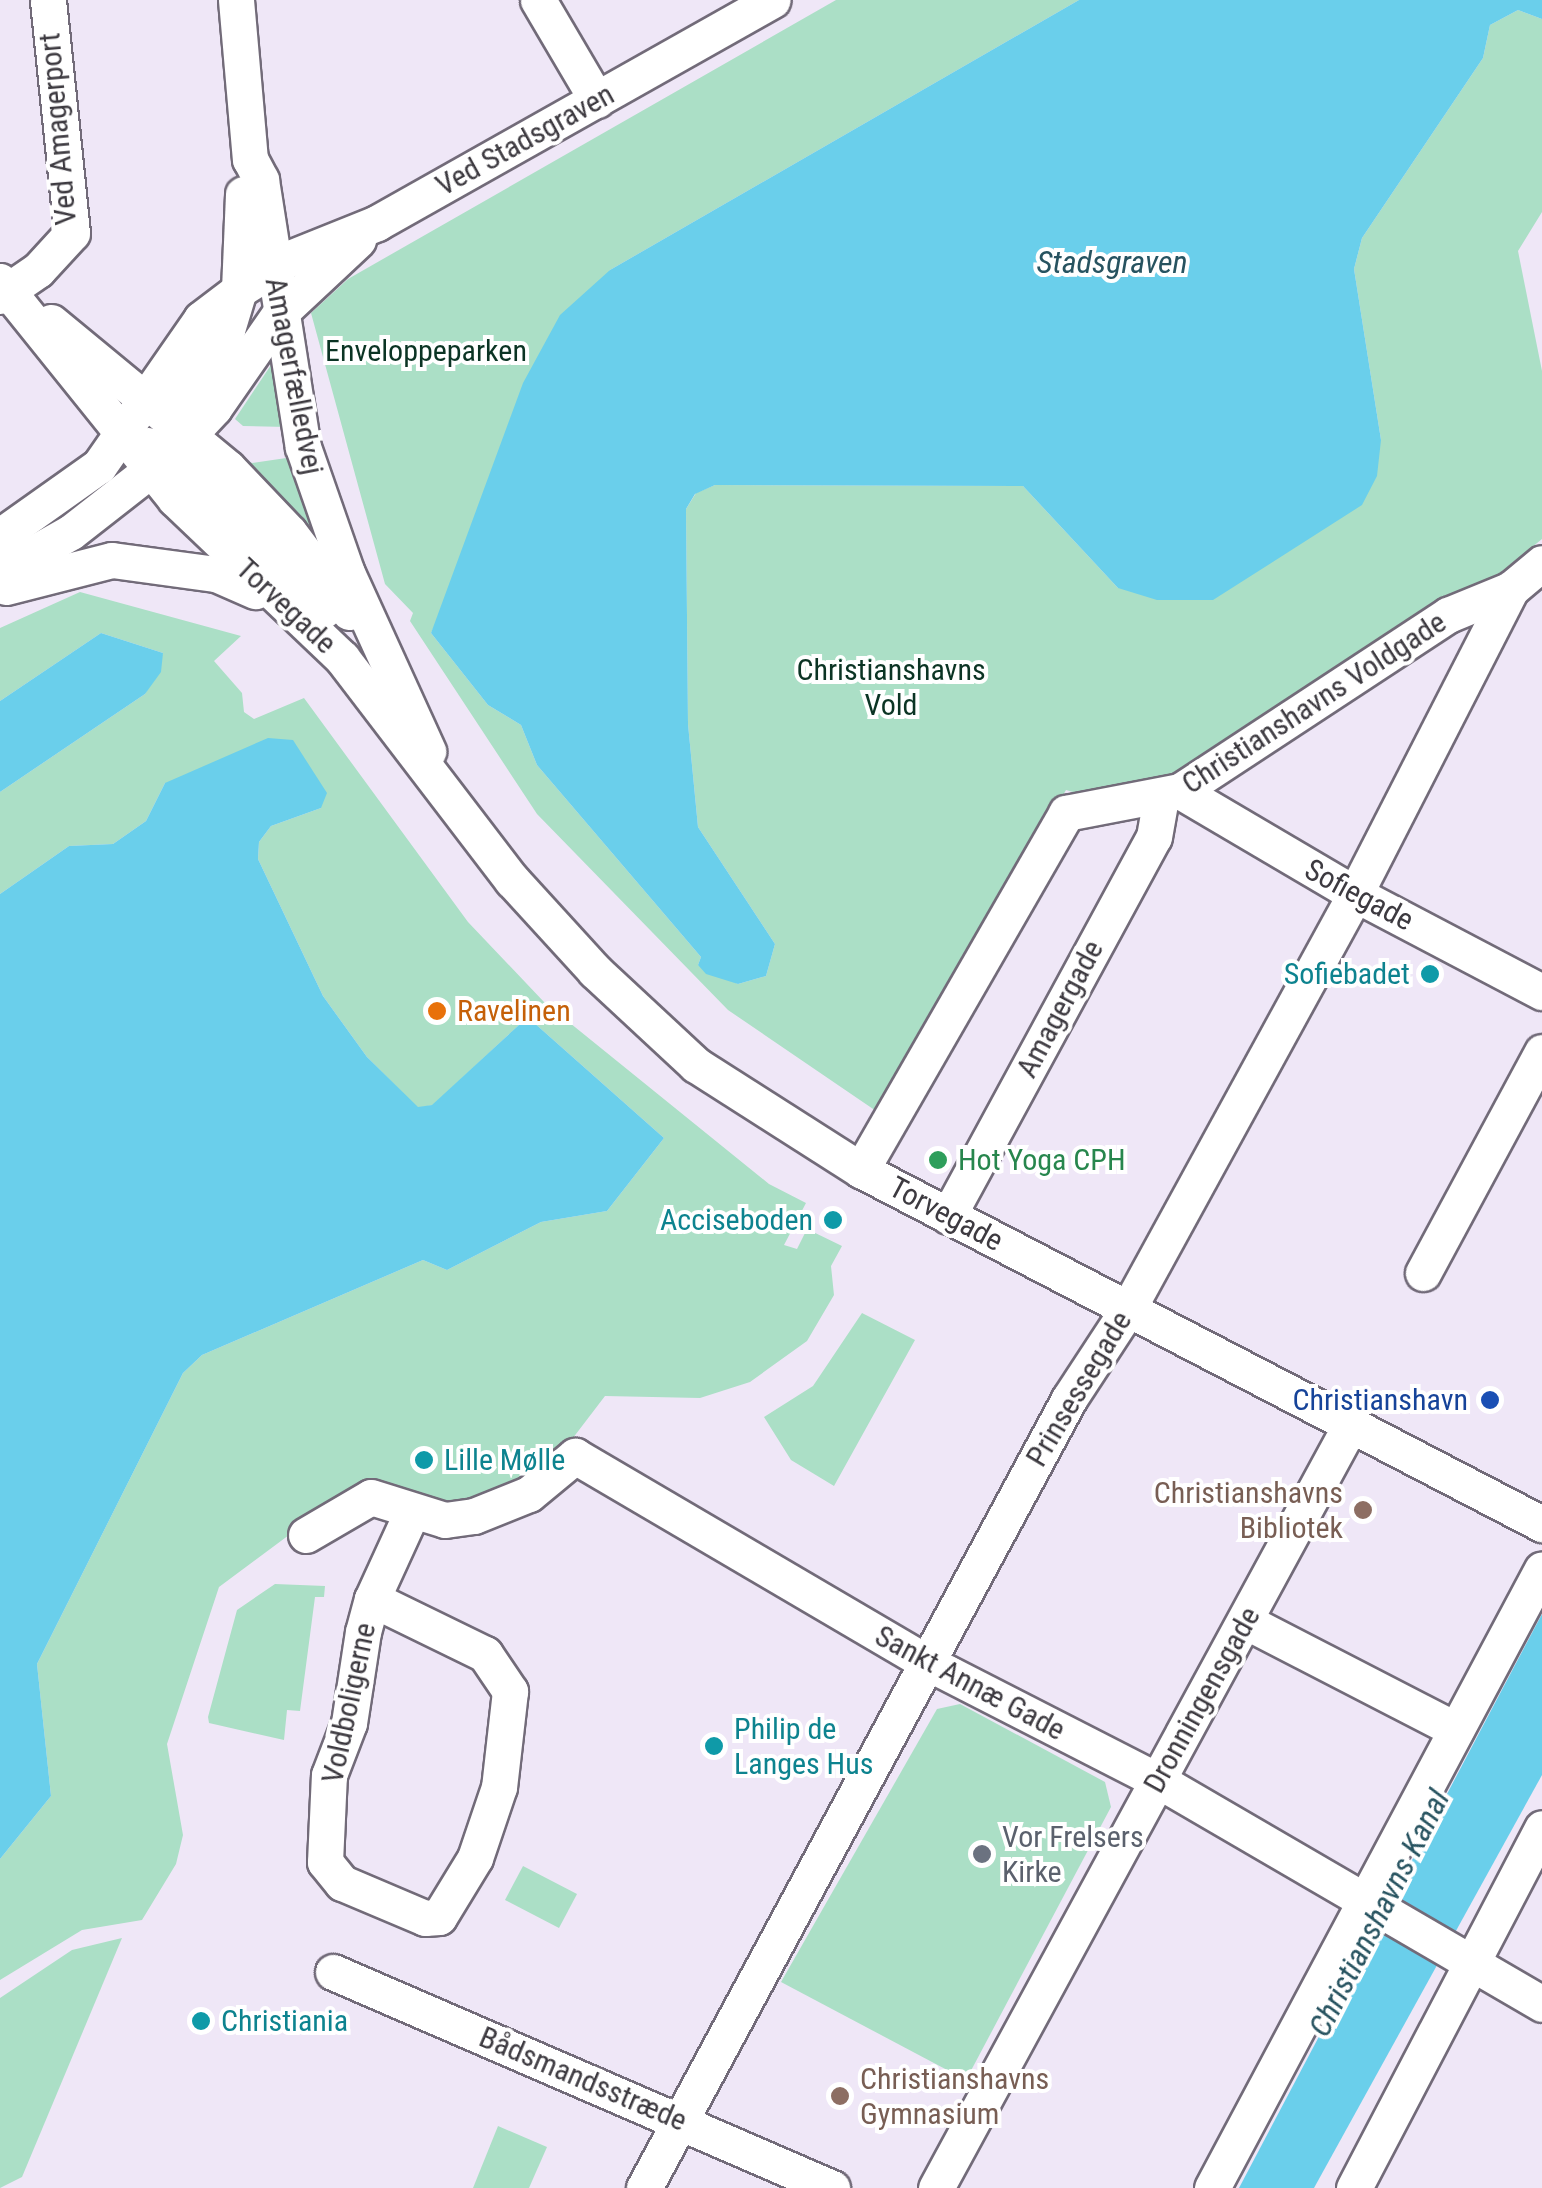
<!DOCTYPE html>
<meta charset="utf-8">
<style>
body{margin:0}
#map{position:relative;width:1542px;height:2188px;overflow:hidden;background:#efe7f7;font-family:"Roboto Condensed",sans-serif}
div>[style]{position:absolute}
.green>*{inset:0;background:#abdfc6}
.water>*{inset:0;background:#6acfeb}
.roads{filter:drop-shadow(2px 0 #726b79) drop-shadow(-2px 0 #726b79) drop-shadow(0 2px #726b79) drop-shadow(0 -2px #726b79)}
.minor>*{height:35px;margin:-17.5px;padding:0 17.5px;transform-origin:17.5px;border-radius:17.5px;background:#fff}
.dots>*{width:28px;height:28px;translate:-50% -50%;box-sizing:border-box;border:5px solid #fff;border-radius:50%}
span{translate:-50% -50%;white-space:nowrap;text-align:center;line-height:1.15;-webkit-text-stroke:8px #fff;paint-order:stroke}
.street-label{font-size:30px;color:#3d3a40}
.park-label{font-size:30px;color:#0b3424}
.culture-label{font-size:30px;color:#0d838f}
.right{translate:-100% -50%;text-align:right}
.left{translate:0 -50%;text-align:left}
.food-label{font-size:30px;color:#c56008}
.leisure-label{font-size:30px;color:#27864d}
.transit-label{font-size:30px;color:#164399}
.education-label{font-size:30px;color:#785e54}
.worship-label{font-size:30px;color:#5b616d}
.water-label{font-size:32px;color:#275360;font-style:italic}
</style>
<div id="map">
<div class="green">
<i style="clip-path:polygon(836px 0,1079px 0,610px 270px,431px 633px,488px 705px,521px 725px,537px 765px,701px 957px,698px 965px,738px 984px,766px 976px,775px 944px,698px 827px,688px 724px,686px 509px,696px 493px,715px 485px,1023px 486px,1118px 588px,1381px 440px,1354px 269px,1362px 238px,1483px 58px,1490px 25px,1518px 10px,1542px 19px,1542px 212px,1518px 251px,1542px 371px,1542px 539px,1496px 576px,1162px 786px,1080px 794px,1066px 790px,879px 1113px,728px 1010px,537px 814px,410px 621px,413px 613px,385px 584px,311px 313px,348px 279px)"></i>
<i style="clip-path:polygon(273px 362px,287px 427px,243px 426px,235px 419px)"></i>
<i style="clip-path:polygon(234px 453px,252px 463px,293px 457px,327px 552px)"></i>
<i style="clip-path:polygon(80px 592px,241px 636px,214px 661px,242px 693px,244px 712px,254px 719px,304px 698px,468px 922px,544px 1002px,769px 1184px,806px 1203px,784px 1245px,797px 1249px,807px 1229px,842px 1246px,831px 1266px,834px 1295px,807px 1341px,750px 1382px,700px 1398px,605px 1396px,550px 1468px,499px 1495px,427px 1505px,373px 1482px,355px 1486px,219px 1587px,167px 1744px,183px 1835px,176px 1864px,142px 1920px,82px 1930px,0 1980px,0 1859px,51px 1796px,37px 1664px,183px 1373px,202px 1355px,423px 1260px,447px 1270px,541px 1222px,607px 1211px,664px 1138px,532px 1021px,520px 1024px,433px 1105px,418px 1108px,367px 1057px,323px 996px,258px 859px,259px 842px,271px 826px,321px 808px,165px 783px,146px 821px,113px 844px,69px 846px,0 894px,0 792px,145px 694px,163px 653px,101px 633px,0 701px,0 628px)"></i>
<i style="clip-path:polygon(862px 1313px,915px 1340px,834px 1486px,791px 1460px,764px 1417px,813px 1386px)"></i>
<i style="clip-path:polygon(275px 1584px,325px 1586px,324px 1597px,315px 1597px,300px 1711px,287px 1710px,284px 1740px,209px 1723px,208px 1717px,237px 1610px)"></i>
<i style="clip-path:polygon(960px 1704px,1105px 1782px,1111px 1807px,966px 2080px,781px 1982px,937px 1709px)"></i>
<i style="clip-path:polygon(523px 1866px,577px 1894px,559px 1928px,505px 1900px)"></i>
<i style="clip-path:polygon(122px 1938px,22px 2177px,0 2188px,0 1998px,72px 1950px)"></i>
<i style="clip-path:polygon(498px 2126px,547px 2147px,529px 2188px,473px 2188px)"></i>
</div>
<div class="water">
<i style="clip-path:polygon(1079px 0,1542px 0,1542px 19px,1518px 10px,1490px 25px,1483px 58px,1362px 238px,1354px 269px,1381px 440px,1377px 476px,1362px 505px,1213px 600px,1157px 600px,1118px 588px,1023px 486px,715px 485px,695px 494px,686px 509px,688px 724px,698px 827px,775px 944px,766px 976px,738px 984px,706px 974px,698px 965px,701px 957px,537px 765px,521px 725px,488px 705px,431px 633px,523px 383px,560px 315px,610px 270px)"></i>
<i style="clip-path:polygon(101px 633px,163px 653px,161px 672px,145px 694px,0 792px,0 701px)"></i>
<i style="clip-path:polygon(268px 738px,293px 740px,327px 793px,321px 808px,271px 826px,259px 842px,258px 859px,323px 996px,367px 1057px,418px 1107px,432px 1105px,520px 1024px,532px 1021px,664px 1138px,607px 1211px,541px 1222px,447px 1270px,423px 1260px,202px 1355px,183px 1373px,37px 1664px,51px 1796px,0 1859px,0 894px,69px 846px,113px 844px,146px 821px,165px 783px)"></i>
<i style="clip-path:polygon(1542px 1614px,1542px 1775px,1314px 2188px,1239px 2188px)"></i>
</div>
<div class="roads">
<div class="minor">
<i style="left:236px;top:0;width:160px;rotate:85deg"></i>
<i style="left:250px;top:159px;width:24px;rotate:62deg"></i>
<i style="left:261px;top:180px;width:270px;rotate:81.1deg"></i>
<i style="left:303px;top:447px;width:133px;rotate:70.8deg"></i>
<i style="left:347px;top:573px;width:196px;rotate:65.5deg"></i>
<i style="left:538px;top:0;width:116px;rotate:59.5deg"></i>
<i style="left:0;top:281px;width:280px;rotate:51.2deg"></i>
<i style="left:175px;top:499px;width:231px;rotate:43.6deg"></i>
<i style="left:342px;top:658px;width:280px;rotate:52.6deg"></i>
<i style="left:512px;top:880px;width:123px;rotate:47.6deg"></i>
<i style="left:595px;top:971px;width:138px;rotate:42.9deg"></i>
<i style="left:696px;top:1065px;width:196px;rotate:32.5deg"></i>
<i style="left:861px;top:1170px;width:768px;rotate:27.47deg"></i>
<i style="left:0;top:296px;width:46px;rotate:-34.4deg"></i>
<i style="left:38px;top:270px;width:50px;rotate:-47.4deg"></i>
<i style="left:72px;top:233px;width:234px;rotate:-95.9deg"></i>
<i style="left:51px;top:322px;width:229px;rotate:39.5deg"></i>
<i style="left:228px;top:468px;width:88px;rotate:46.4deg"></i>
<i style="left:289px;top:532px;width:100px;rotate:53.1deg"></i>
<i style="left:172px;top:413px;width:100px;rotate:-56.5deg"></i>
<i style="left:227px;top:330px;width:42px;rotate:-73.3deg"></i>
<i style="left:239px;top:290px;width:96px;rotate:-87.6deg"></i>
<i style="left:148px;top:445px;width:43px;rotate:29.6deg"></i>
<i style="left:185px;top:466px;width:200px;rotate:46deg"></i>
<i style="left:0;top:536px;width:121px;rotate:-35.3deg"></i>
<i style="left:99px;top:466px;width:179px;rotate:-55.2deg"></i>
<i style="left:201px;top:319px;width:48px;rotate:-37.3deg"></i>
<i style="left:239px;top:290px;width:60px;rotate:-32.1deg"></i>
<i style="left:290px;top:258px;width:94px;rotate:-21.9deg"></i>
<i style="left:377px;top:223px;width:454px;rotate:-29.4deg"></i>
<i style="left:0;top:572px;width:81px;rotate:-29.4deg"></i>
<i style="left:71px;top:532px;width:127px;rotate:-38deg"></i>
<i style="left:171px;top:454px;width:63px;rotate:-46.9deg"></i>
<i style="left:214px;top:408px;width:116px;rotate:-55.2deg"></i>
<i style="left:280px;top:313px;width:107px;rotate:-43.1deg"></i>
<i style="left:6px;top:587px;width:109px;rotate:-14.3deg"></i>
<i style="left:112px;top:560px;width:105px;rotate:7.7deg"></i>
<i style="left:216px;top:574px;width:43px;rotate:23.6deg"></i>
<i style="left:1180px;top:791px;width:203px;rotate:30.5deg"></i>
<i style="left:1355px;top:894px;width:211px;rotate:27.7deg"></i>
<i style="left:861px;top:1170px;width:412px;rotate:-60.1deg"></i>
<i style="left:1066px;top:813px;width:116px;rotate:-10.9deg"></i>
<i style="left:1180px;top:791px;width:321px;rotate:-33.3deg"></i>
<i style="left:1448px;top:615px;width:68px;rotate:-22.4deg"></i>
<i style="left:1511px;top:589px;width:40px;rotate:-40deg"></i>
<i style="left:948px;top:1216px;width:431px;rotate:-61.5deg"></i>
<i style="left:1154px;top:837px;width:40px;rotate:-80deg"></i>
<i style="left:1423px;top:1273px;width:251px;rotate:-61.7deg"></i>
<i style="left:306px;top:1535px;width:75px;rotate:-30.3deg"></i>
<i style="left:371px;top:1497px;width:77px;rotate:17.3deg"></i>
<i style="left:445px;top:1520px;width:29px;rotate:-8deg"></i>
<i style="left:474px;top:1516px;width:59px;rotate:-21.8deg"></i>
<i style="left:529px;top:1494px;width:60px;rotate:-39.6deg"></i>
<i style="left:575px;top:1456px;width:409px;rotate:30.4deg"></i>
<i style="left:928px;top:1663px;width:259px;rotate:27.1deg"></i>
<i style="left:1159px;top:1781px;width:443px;rotate:30.2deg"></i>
<i style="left:372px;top:1599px;width:126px;rotate:26deg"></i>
<i style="left:485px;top:1654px;width:45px;rotate:56deg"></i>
<i style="left:510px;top:1691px;width:97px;rotate:96.5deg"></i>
<i style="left:499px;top:1787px;width:75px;rotate:108.7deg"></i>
<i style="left:475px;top:1858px;width:69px;rotate:121.4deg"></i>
<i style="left:439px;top:1917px;width:14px;rotate:176deg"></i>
<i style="left:425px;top:1918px;width:90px;rotate:-157.1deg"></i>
<i style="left:342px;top:1883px;width:27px;rotate:-129deg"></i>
<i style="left:325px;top:1862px;width:87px;rotate:-87.4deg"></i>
<i style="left:329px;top:1775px;width:56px;rotate:-69deg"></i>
<i style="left:349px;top:1723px;width:92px;rotate:-81.3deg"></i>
<i style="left:363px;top:1632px;width:34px;rotate:-75deg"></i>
<i style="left:372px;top:1599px;width:94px;rotate:-65.4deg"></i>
<i style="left:1247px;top:1622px;width:235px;rotate:27.3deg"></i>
<i style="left:333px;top:1972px;width:544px;rotate:23.41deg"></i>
<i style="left:644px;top:2188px;width:896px;rotate:-61.69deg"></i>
<i style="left:1069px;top:1399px;width:108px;rotate:-56.8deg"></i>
<i style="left:1128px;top:1309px;width:473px;rotate:-61.3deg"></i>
<i style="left:1355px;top:894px;width:343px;rotate:-62.9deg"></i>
<i style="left:936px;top:2188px;width:872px;rotate:-61.49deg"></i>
<i style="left:1212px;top:2188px;width:701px;rotate:-61.94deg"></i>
<i style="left:1354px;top:2188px;width:406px;rotate:-62.4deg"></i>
</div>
</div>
<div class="dots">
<i style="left:1430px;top:974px;background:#0f9aa8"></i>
<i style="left:437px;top:1011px;background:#e8710a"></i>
<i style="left:938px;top:1160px;background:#2e9e5b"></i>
<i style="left:833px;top:1220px;background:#0f9aa8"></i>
<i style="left:1490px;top:1400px;background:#1a4fb4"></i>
<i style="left:424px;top:1460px;background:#0f9aa8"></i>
<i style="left:1363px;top:1510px;background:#8d6e63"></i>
<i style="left:714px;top:1746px;background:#0f9aa8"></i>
<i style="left:982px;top:1854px;background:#6b7280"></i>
<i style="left:201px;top:2021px;background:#0f9aa8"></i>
<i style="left:840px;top:2096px;background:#8d6e63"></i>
</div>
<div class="street-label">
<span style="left:58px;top:129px;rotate:-95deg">Ved Amagerport</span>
<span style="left:525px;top:140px;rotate:-29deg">Ved Stadsgraven</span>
<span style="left:294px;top:376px;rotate:79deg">Amagerfælledvej</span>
<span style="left:286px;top:606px;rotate:43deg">Torvegade</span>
<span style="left:1314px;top:703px;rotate:-33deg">Christianshavns Voldgade</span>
<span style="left:1359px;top:895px;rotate:28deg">Sofiegade</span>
<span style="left:1060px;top:1009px;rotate:-62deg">Amagergade</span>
<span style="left:946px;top:1214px;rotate:28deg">Torvegade</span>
<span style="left:1079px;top:1389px;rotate:-59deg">Prinsessegade</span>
<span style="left:970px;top:1683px;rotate:28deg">Sankt Annæ Gade</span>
<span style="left:1202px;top:1700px;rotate:-61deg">Dronningensgade</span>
<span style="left:349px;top:1703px;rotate:-78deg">Voldboligerne</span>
<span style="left:583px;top:2079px;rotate:23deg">Bådsmandsstræde</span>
</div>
<div class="park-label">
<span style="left:426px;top:351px">Enveloppeparken</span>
<span style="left:891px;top:687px">Christianshavns<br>Vold</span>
</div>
<div class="culture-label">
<span class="right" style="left:1410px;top:974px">Sofiebadet</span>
<span class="right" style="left:813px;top:1220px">Acciseboden</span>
<span class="left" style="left:444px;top:1460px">Lille Mølle</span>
<span class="left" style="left:734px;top:1746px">Philip de<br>Langes Hus</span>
<span class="left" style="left:221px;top:2021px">Christiania</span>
</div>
<div class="food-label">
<span class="left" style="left:457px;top:1011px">Ravelinen</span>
</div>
<div class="leisure-label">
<span class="left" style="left:958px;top:1160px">Hot Yoga CPH</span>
</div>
<div class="transit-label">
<span class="right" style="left:1468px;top:1400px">Christianshavn</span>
</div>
<div class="education-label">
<span class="right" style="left:1343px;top:1510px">Christianshavns<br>Bibliotek</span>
<span class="left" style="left:860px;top:2096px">Christianshavns<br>Gymnasium</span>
</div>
<div class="worship-label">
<span class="left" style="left:1002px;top:1854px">Vor Frelsers<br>Kirke</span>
</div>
<div class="water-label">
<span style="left:1112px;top:262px">Stadsgraven</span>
<span style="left:1379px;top:1913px;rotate:-63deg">Christianshavns Kanal</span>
</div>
</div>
